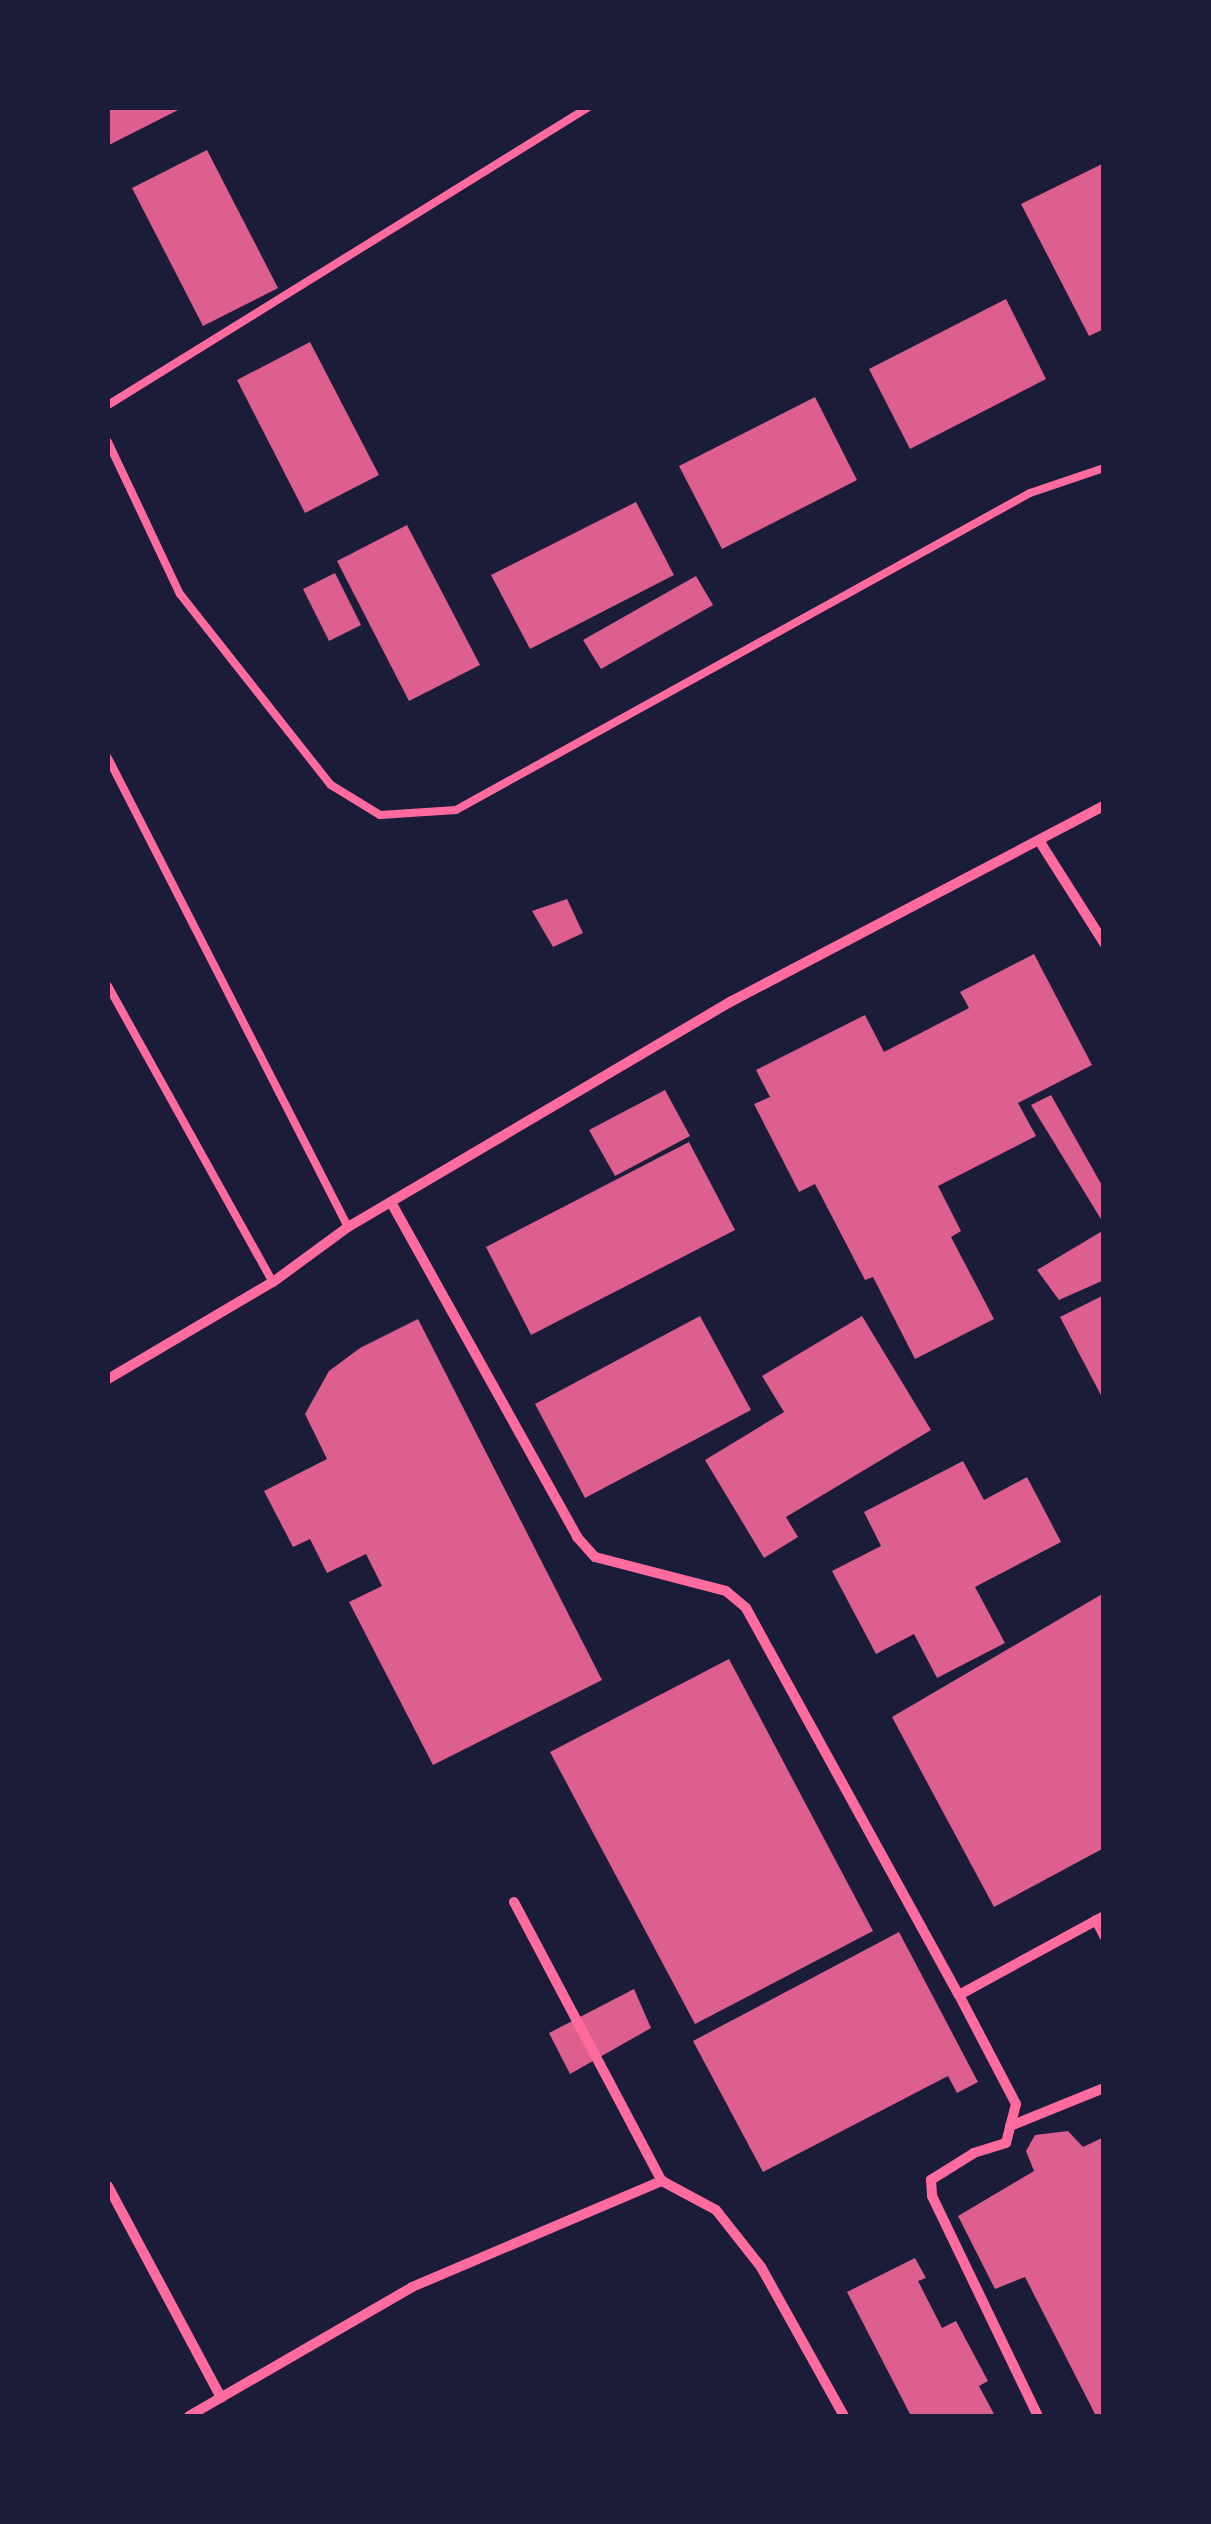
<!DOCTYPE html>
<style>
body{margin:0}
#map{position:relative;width:1211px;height:2524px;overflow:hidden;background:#1b1b3a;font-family:"PT Sans",sans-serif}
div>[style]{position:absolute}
.building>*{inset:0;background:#dd5f8e}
.service>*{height:8px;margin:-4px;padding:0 4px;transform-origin:4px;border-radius:4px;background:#ff6b9d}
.minor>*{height:10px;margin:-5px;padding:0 5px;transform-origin:5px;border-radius:5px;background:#ff6b9d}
span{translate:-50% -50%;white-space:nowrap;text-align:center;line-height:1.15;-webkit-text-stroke:8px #1b1b3a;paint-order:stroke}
.frame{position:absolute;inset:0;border:110px solid #1b1b3a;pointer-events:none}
</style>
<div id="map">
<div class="building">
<i style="clip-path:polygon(108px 108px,182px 108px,109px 145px)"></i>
<i style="clip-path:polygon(207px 150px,278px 288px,203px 326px,132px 188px)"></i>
<i style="clip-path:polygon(1104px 163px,1104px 329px,1089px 336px,1021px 204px)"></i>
<i style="clip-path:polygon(1006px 299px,1046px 379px,910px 449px,869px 369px)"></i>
<i style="clip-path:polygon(310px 342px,379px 475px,305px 513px,237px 380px)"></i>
<i style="clip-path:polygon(815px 397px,857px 480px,722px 549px,679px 466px)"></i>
<i style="clip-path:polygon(636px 502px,674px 575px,530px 649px,491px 575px)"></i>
<i style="clip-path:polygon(407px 525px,480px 665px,409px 701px,337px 561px)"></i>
<i style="clip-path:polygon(335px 573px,361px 625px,329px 641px,303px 589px)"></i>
<i style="clip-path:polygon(696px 576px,713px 605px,601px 669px,583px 640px)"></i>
<i style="clip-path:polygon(567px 899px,583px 933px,553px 947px,532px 911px)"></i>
<i style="clip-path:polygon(1034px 954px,1092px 1065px,1018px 1103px,1036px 1136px,938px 1186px,961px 1231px,951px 1237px,994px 1319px,915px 1359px,873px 1277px,865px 1280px,815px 1184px,799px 1192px,754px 1104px,770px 1097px,756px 1070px,865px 1015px,884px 1052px,969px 1008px,960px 992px)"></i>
<i style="clip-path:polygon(665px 1090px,690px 1136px,615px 1176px,589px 1130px)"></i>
<i style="clip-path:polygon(1051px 1095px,1104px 1189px,1104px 1224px,1031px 1105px)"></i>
<i style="clip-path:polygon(689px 1142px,735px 1230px,531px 1335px,486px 1247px)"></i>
<i style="clip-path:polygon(1104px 1230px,1104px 1280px,1059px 1300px,1037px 1270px)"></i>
<i style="clip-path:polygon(1104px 1295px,1104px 1401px,1060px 1317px)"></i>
<i style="clip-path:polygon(700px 1316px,751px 1410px,585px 1498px,535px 1404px)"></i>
<i style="clip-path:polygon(862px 1316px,931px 1430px,786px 1517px,798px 1537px,764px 1558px,705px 1460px,784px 1412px,762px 1376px)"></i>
<i style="clip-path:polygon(418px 1319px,602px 1680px,433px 1765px,349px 1602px,382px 1586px,366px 1554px,327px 1573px,310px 1539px,293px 1547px,264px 1491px,327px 1459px,305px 1414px,329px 1371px,360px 1348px)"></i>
<i style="clip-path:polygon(963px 1461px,984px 1500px,1027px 1477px,1061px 1542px,975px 1587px,1005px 1643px,937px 1678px,914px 1634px,876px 1654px,832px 1571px,881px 1546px,864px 1512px)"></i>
<i style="clip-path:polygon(1104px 1593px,1104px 1848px,994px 1907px,892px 1717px)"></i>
<i style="clip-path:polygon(729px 1659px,873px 1931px,695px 2024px,550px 1752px)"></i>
<i style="clip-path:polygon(899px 1932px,978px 2082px,957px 2093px,948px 2076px,763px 2172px,693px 2041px)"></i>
<i style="clip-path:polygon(634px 1989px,651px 2028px,570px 2074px,549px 2033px)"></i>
<i style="clip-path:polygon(1068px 2131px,1083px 2147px,1104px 2137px,1104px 2416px,1096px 2416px,1025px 2277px,995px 2289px,958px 2216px,1034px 2171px,1026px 2151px,1035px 2135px)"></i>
<i style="clip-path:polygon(915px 2258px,926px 2278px,918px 2281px,942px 2328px,956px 2321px,988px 2381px,979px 2386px,995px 2416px,911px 2416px,847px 2292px)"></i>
</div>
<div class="service">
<i style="left:108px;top:405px;width:564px;rotate:-31.8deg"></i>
<i style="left:108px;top:442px;width:168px;rotate:64.7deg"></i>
<i style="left:180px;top:594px;width:243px;rotate:51.7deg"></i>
<i style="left:331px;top:785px;width:57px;rotate:31.5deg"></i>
<i style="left:380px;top:815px;width:76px;rotate:-3.8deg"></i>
<i style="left:456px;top:810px;width:656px;rotate:-28.91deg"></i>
<i style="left:1030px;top:493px;width:78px;rotate:-18.7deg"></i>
<i style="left:108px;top:758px;width:527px;rotate:62.9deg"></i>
<i style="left:108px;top:986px;width:339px;rotate:60.9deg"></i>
</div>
<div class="minor">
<i style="left:1040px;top:842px;width:120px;rotate:57.6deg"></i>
<i style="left:392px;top:1204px;width:381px;rotate:60.9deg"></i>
<i style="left:577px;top:1537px;width:27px;rotate:48deg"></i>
<i style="left:595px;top:1557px;width:135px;rotate:14.5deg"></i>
<i style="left:726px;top:1591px;width:26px;rotate:40deg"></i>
<i style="left:746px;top:1608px;width:442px;rotate:61.2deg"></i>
<i style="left:959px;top:1995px;width:123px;rotate:62.4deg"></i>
<i style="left:1016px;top:2104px;width:40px;rotate:104.4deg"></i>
<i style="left:1006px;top:2143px;width:34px;rotate:163deg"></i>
<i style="left:974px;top:2153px;width:51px;rotate:147.9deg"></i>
<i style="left:931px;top:2180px;width:16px;rotate:86deg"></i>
<i style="left:932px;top:2196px;width:244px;rotate:64.3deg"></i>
<i style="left:108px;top:1379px;width:191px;rotate:-30.5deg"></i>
<i style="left:273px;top:1282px;width:93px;rotate:-36.3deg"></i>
<i style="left:348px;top:1227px;width:446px;rotate:-30.5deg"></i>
<i style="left:732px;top:1001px;width:420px;rotate:-27.7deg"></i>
<i style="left:514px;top:1902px;width:316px;rotate:62.1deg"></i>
<i style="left:662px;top:2181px;width:61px;rotate:28.2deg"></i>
<i style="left:716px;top:2210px;width:73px;rotate:51.7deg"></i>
<i style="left:761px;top:2267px;width:171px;rotate:60.9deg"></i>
<i style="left:1096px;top:1920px;width:18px;rotate:63deg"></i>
<i style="left:959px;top:1995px;width:165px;rotate:-28.6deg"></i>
<i style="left:1010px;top:2126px;width:101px;rotate:-22deg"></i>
<i style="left:108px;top:2186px;width:240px;rotate:61.9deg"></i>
<i style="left:189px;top:2416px;width:258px;rotate:-30deg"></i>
<i style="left:412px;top:2287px;width:272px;rotate:-23deg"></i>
</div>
<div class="frame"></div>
</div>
